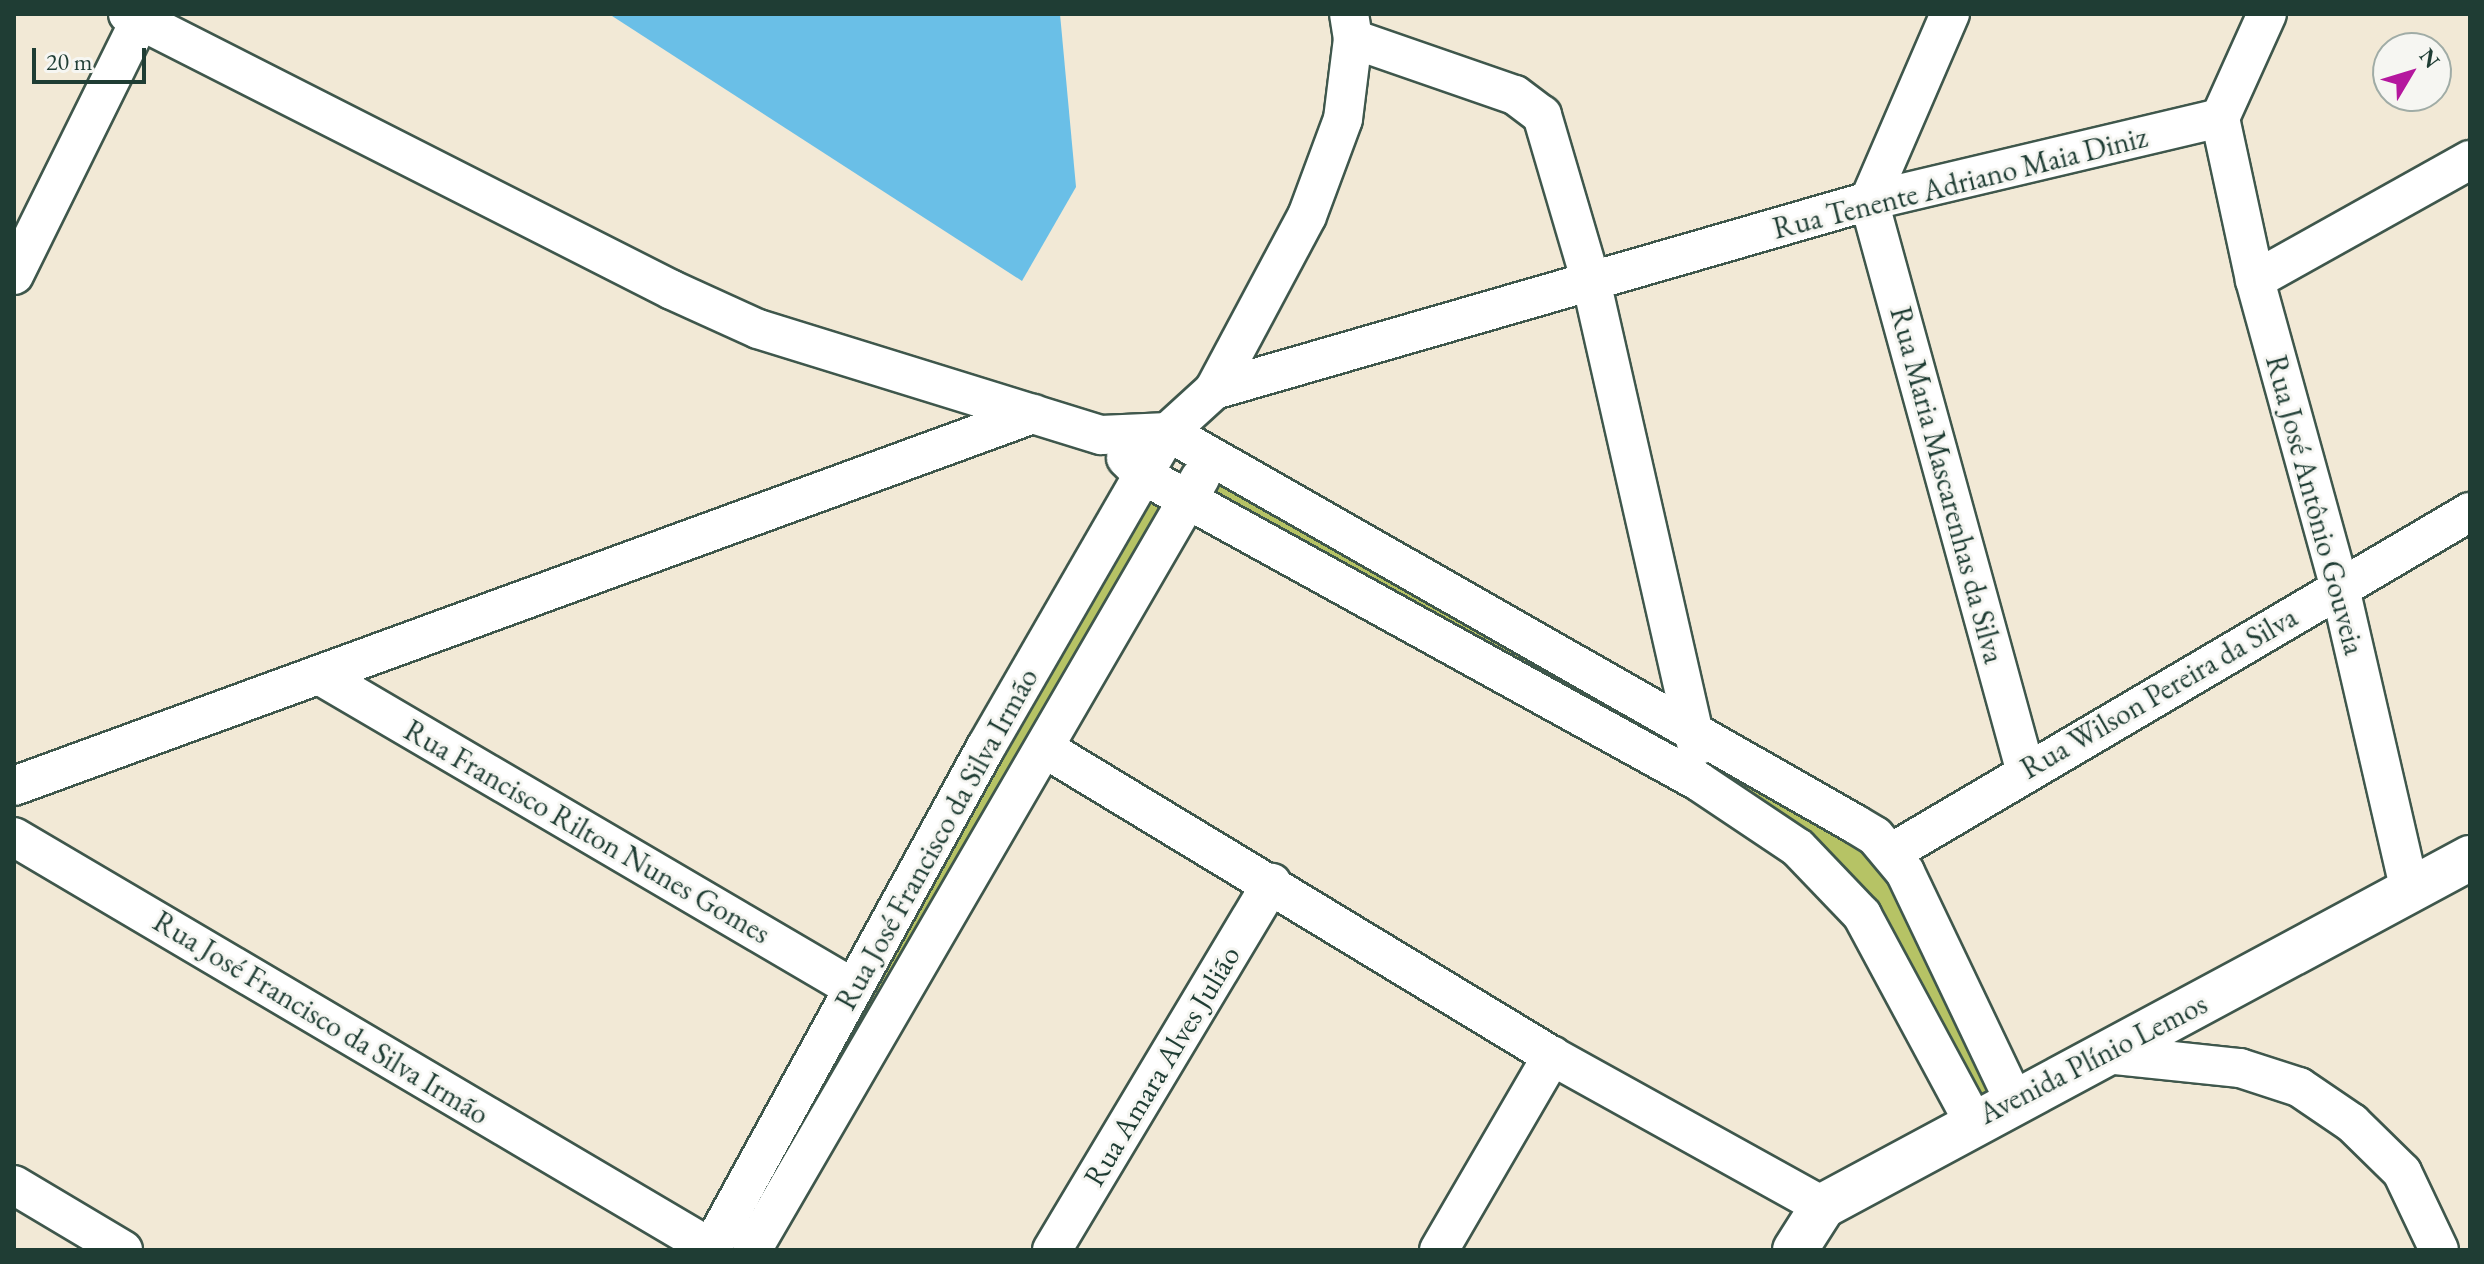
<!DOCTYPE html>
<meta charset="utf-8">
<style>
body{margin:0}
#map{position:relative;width:2484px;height:1264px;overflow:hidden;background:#f2e9d6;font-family:"EB Garamond",serif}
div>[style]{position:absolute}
.green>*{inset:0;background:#b6c365}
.water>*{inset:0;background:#6abfe7}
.roads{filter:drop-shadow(2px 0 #3f574c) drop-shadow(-2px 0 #3f574c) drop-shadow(0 2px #3f574c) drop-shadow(0 -2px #3f574c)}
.minor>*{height:38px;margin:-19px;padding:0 19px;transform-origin:19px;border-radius:19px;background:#fff}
.secondary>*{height:44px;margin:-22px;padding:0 22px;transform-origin:22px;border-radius:22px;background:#fff}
span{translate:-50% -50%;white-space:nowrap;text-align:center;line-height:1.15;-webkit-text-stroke:6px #f6f6f2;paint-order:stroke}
.street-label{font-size:30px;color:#1f3d34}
.frame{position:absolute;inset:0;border:16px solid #1f3d34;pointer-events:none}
.north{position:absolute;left:2372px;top:32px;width:80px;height:80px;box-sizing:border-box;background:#f6f6f2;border:2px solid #a0aca6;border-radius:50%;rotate:52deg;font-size:22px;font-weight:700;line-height:32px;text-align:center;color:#1f3d34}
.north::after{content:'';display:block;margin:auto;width:28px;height:36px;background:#b5179e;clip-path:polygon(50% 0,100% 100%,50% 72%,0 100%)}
.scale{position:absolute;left:32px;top:48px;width:114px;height:36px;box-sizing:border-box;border:4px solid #1f3d34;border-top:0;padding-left:10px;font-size:24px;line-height:28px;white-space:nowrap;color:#1f3d34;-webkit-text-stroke:6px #f6f6f2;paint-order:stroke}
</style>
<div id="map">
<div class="green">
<i style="clip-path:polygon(1215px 468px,1863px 839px,1896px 873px,2005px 1097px,1978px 1111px,1865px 903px,1201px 499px)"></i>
<i style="clip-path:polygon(1144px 483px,1179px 504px,749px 1250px,715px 1250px)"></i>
</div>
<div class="water">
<i style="clip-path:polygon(609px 14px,1060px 14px,1076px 187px,1022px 281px)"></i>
</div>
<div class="roads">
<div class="minor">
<i style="left:128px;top:14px;width:610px;rotate:26.9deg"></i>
<i style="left:672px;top:290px;width:94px;rotate:24.4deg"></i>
<i style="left:758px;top:329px;width:359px;rotate:17.2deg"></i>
<i style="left:1101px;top:435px;width:67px;rotate:-2.6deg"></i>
<i style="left:1168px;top:432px;width:791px;rotate:29.71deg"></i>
<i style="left:1855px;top:824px;width:23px;rotate:31deg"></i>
<i style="left:1875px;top:836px;width:47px;rotate:50.2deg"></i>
<i style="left:1905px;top:872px;width:254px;rotate:64.5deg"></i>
<i style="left:1353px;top:39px;width:171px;rotate:19.1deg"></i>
<i style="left:1515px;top:95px;width:34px;rotate:37deg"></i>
<i style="left:1542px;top:115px;width:177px;rotate:73.6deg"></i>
<i style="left:1592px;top:285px;width:473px;rotate:77.2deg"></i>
<i style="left:2220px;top:118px;width:166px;rotate:77.8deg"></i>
<i style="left:2255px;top:280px;width:320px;rotate:74.6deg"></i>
<i style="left:2340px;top:588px;width:311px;rotate:77deg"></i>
<i style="left:2220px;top:118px;width:114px;rotate:-65.7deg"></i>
<i style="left:1869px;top:201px;width:589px;rotate:74.64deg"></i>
<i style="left:1869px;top:201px;width:204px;rotate:-66.6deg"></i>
<i style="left:14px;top:275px;width:284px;rotate:-63.7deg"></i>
<i style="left:2255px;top:280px;width:246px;rotate:-29.2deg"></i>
<i style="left:1214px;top:390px;width:682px;rotate:-16.1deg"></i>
<i style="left:1869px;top:201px;width:361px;rotate:-13.3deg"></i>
<i style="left:1126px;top:458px;width:24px;rotate:45deg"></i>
<i style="left:1143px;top:475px;width:634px;rotate:28.87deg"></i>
<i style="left:1698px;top:781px;width:120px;rotate:33.8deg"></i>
<i style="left:1798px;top:848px;width:93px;rotate:46.3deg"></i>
<i style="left:1862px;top:915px;width:234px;rotate:61.7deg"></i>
<i style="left:321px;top:676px;width:617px;rotate:30.39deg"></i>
<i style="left:1044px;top:748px;width:594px;rotate:31.23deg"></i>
<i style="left:1552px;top:1056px;width:310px;rotate:29deg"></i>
<i style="left:14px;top:786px;width:1085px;rotate:-20.06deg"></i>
<i style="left:14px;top:837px;width:813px;rotate:30.54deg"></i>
<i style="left:1891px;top:853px;width:672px;rotate:-30.5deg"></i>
<i style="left:2106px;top:1054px;width:135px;rotate:6deg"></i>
<i style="left:2240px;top:1068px;width:62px;rotate:17.9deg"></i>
<i style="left:2299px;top:1087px;width:64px;rotate:34.2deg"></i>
<i style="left:2352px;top:1123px;width:70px;rotate:44.4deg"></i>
<i style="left:2402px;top:1172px;width:86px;rotate:64.6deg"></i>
<i style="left:14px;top:1185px;width:127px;rotate:30.8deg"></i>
<i style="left:710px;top:1250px;width:574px;rotate:-61.25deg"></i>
<i style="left:986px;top:747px;width:314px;rotate:-60deg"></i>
<i style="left:1143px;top:475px;width:50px;rotate:-59.8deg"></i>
<i style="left:1168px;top:432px;width:62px;rotate:-42.4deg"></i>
<i style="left:1214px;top:390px;width:197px;rotate:-61.9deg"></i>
<i style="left:1307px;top:216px;width:103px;rotate:-69.6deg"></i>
<i style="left:1343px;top:119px;width:81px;rotate:-82.9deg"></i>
<i style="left:1353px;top:39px;width:25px;rotate:-99deg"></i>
<i style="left:752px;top:1250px;width:893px;rotate:-59.87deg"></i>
<i style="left:1052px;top:1250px;width:428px;rotate:-59.1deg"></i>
<i style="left:1439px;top:1250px;width:225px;rotate:-59.8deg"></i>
</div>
<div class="secondary">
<i style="left:1795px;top:1250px;width:52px;rotate:-57.5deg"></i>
<i style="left:1823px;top:1206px;width:735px;rotate:-28.27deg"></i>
</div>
</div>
<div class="street-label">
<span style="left:1960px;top:183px;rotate:-14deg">Rua Tenente Adriano Maia Diniz</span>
<span style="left:1947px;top:485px;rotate:75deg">Rua Maria Mascarenhas da Silva</span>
<span style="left:2315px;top:505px;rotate:75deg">Rua José Antônio Gouveia</span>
<span style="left:2159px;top:693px;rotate:-30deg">Rua Wilson Pereira da Silva</span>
<span style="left:587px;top:832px;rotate:30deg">Rua Francisco Rilton Nunes Gomes</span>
<span style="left:937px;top:839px;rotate:-61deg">Rua José Francisco da Silva Irmão</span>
<span style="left:321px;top:1018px;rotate:31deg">Rua José Francisco da Silva Irmão</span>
<span style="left:2093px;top:1059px;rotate:-27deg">Avenida Plínio Lemos</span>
<span style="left:1162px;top:1066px;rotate:-59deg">Rua Amara Alves Julião</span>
</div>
<div class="frame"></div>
<div class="north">N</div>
<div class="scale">20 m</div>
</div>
